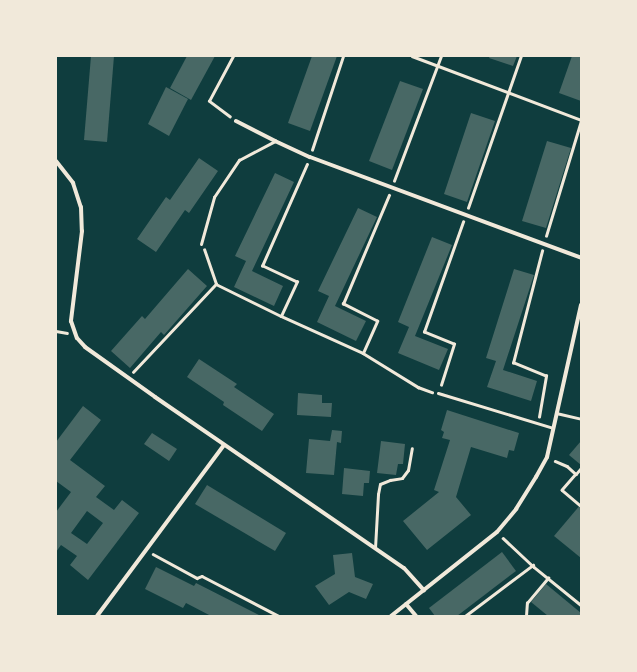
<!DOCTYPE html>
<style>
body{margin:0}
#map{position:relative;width:637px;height:672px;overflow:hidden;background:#0f3d3e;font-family:Helvetica,sans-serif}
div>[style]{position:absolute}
.building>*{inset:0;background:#486865}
.path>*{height:2.5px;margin:-1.25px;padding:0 1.25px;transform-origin:1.25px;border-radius:1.25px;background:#f1e9da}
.service>*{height:3px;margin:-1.5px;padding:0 1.5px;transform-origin:1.5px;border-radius:1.5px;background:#f1e9da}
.minor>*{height:4px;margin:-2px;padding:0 2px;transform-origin:2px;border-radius:2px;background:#f1e9da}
span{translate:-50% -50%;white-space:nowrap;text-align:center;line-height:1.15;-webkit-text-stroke:3.5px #f1e9da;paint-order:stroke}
.frame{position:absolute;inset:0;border:57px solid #f1e9da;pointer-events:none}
</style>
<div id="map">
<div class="building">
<i style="clip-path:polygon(91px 56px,114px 56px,107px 142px,84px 140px)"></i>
<i style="clip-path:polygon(187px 56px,215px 56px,191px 100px,170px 88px)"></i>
<i style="clip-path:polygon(312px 56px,337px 56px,310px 131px,288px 123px)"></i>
<i style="clip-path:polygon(490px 56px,517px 56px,513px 66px,489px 58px)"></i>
<i style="clip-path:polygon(572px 56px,581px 56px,581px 101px,559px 93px)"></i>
<i style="clip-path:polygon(400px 81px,423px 89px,392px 170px,369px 161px)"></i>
<i style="clip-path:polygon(166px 87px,188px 99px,169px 136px,148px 124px)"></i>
<i style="clip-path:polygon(471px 113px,495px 121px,467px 202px,444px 194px)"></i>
<i style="clip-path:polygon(547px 141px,571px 148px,546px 228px,522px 221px)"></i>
<i style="clip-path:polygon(199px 158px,218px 171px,189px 213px,185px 210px,156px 252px,137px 239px,166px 197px,170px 200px)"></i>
<i style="clip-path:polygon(275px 173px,294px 182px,252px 271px,283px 286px,274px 306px,234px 287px,246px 261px,235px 256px)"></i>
<i style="clip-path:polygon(358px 208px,377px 217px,335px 306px,366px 321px,356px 341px,317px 322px,329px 296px,318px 291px)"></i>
<i style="clip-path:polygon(432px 237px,452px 245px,415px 336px,448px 349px,439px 370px,398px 353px,409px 327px,398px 322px)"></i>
<i style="clip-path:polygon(188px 269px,207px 286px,164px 335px,161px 332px,130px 368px,111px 351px,142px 316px,145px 319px)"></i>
<i style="clip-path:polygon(514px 269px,534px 275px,503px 370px,537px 381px,531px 401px,487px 387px,496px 361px,486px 358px)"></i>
<i style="clip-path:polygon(199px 359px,237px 384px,234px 387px,274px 414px,262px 431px,223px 405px,224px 402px,187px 377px)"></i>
<i style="clip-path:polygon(298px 393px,322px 395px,322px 403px,332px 403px,331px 417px,297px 415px)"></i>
<i style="clip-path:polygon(evenodd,83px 406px,101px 420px,70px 460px,105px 486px,96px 497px,114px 510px,122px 500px,139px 513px,88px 580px,70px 565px,77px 556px,61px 545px,56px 552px,56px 512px,71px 492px,56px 481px,56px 442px,83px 406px,87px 511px,103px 523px,87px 544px,71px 533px,87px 511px)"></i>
<i style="clip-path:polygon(447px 410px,519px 433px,514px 451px,509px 450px,507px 458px,471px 447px,456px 497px,471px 515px,427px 550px,403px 521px,439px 492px,434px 490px,450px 440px,442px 438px,444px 432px,441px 430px)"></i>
<i style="clip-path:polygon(332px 430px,342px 431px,341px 443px,337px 442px,334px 475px,306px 473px,309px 439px,330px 441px)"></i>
<i style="clip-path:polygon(152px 433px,177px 449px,169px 461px,144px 444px)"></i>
<i style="clip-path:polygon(381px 441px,405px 444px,403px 464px,398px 464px,396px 475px,377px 473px)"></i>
<i style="clip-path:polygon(581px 441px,581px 465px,569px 455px)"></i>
<i style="clip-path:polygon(344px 468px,370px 471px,369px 483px,364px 483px,363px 496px,342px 494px)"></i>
<i style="clip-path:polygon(207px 485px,286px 533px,275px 551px,195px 504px)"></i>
<i style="clip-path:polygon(581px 504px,581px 558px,554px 536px)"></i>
<i style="clip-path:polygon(502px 552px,516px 571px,457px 616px,435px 616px,429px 608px)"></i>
<i style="clip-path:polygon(352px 553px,355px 577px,373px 584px,366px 599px,349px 592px,329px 605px,315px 586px,335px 574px,333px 555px)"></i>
<i style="clip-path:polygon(156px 567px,194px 586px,196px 583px,261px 616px,211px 616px,186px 603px,183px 608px,145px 589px)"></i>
<i style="clip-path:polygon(546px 584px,581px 613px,581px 616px,548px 616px,531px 602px)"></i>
</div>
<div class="path">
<i style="left:412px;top:56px;width:181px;rotate:20.7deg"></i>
<i style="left:230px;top:117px;width:26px;rotate:-143deg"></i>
<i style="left:209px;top:101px;width:51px;rotate:-61.9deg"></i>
<i style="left:312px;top:150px;width:99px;rotate:-71.7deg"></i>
<i style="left:394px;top:181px;width:134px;rotate:-69.4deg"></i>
<i style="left:468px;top:208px;width:161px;rotate:-70.8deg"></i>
<i style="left:546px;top:236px;width:120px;rotate:-73.1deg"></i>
<i style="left:216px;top:284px;width:72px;rotate:26.2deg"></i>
<i style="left:281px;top:316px;width:90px;rotate:24.3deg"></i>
<i style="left:363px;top:353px;width:65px;rotate:31.7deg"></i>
<i style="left:418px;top:387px;width:15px;rotate:20deg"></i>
<i style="left:281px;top:316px;width:38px;rotate:-65deg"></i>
<i style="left:297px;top:282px;width:38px;rotate:-155deg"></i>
<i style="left:262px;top:266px;width:111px;rotate:-66.2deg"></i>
<i style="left:56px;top:331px;width:11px;rotate:10deg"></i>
<i style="left:363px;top:353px;width:35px;rotate:-66deg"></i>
<i style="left:377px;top:321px;width:38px;rotate:-153deg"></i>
<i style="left:343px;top:304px;width:118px;rotate:-67.1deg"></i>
<i style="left:133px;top:372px;width:121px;rotate:-46.7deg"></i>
<i style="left:216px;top:284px;width:36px;rotate:-109deg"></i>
<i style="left:441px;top:385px;width:43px;rotate:-72.4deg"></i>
<i style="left:454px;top:344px;width:32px;rotate:-158deg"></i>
<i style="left:424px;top:332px;width:117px;rotate:-70.5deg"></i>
<i style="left:539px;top:417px;width:42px;rotate:-80.3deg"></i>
<i style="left:546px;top:376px;width:35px;rotate:-158deg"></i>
<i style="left:513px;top:363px;width:116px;rotate:-75.5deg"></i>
<i style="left:555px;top:461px;width:13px;rotate:23deg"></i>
<i style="left:567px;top:466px;width:12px;rotate:42deg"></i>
<i style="left:576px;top:474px;width:8px;rotate:-50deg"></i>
<i style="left:576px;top:474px;width:21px;rotate:131deg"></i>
<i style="left:562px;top:490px;width:23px;rotate:40deg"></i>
<i style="left:503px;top:538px;width:42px;rotate:43.1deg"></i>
<i style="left:534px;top:567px;width:60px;rotate:39deg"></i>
<i style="left:153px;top:554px;width:50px;rotate:28.6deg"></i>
<i style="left:197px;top:578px;width:5px;rotate:-22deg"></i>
<i style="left:202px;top:576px;width:87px;rotate:27.5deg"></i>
<i style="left:465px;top:616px;width:85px;rotate:-36.9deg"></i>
<i style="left:526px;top:616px;width:13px;rotate:-86deg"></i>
<i style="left:527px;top:603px;width:33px;rotate:-50deg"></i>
</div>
<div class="service">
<i style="left:201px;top:244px;width:49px;rotate:-74.5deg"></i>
<i style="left:214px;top:197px;width:45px;rotate:-56deg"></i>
<i style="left:239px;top:160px;width:41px;rotate:-27.8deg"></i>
<i style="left:438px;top:393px;width:120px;rotate:16.9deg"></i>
<i style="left:556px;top:413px;width:26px;rotate:13deg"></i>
<i style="left:375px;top:548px;width:54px;rotate:-86.8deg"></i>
<i style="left:378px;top:494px;width:10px;rotate:-79deg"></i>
<i style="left:380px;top:484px;width:11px;rotate:-22deg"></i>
<i style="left:390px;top:480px;width:12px;rotate:-9deg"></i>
<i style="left:402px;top:478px;width:10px;rotate:-53deg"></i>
<i style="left:408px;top:470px;width:22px;rotate:-80deg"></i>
</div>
<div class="minor">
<i style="left:236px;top:121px;width:44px;rotate:27.1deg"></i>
<i style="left:275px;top:141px;width:38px;rotate:25deg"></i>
<i style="left:310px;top:157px;width:289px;rotate:20.4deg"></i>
<i style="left:56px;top:161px;width:28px;rotate:52deg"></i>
<i style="left:73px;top:183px;width:25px;rotate:72deg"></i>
<i style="left:81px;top:207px;width:24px;rotate:88deg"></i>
<i style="left:82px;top:231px;width:91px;rotate:97deg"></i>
<i style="left:71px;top:321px;width:18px;rotate:71deg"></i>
<i style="left:77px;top:338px;width:12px;rotate:48deg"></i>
<i style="left:85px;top:347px;width:86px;rotate:35.5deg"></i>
<i style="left:155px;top:397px;width:302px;rotate:34.5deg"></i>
<i style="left:404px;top:568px;width:30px;rotate:48deg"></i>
<i style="left:406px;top:604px;width:16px;rotate:50deg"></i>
<i style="left:97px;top:616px;width:213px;rotate:-53.4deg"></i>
<i style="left:391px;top:616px;width:135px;rotate:-38.4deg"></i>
<i style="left:497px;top:532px;width:30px;rotate:-50deg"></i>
<i style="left:516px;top:509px;width:38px;rotate:-58deg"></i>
<i style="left:536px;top:477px;width:23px;rotate:-61deg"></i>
<i style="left:547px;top:457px;width:156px;rotate:-77.4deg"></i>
</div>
<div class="frame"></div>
</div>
